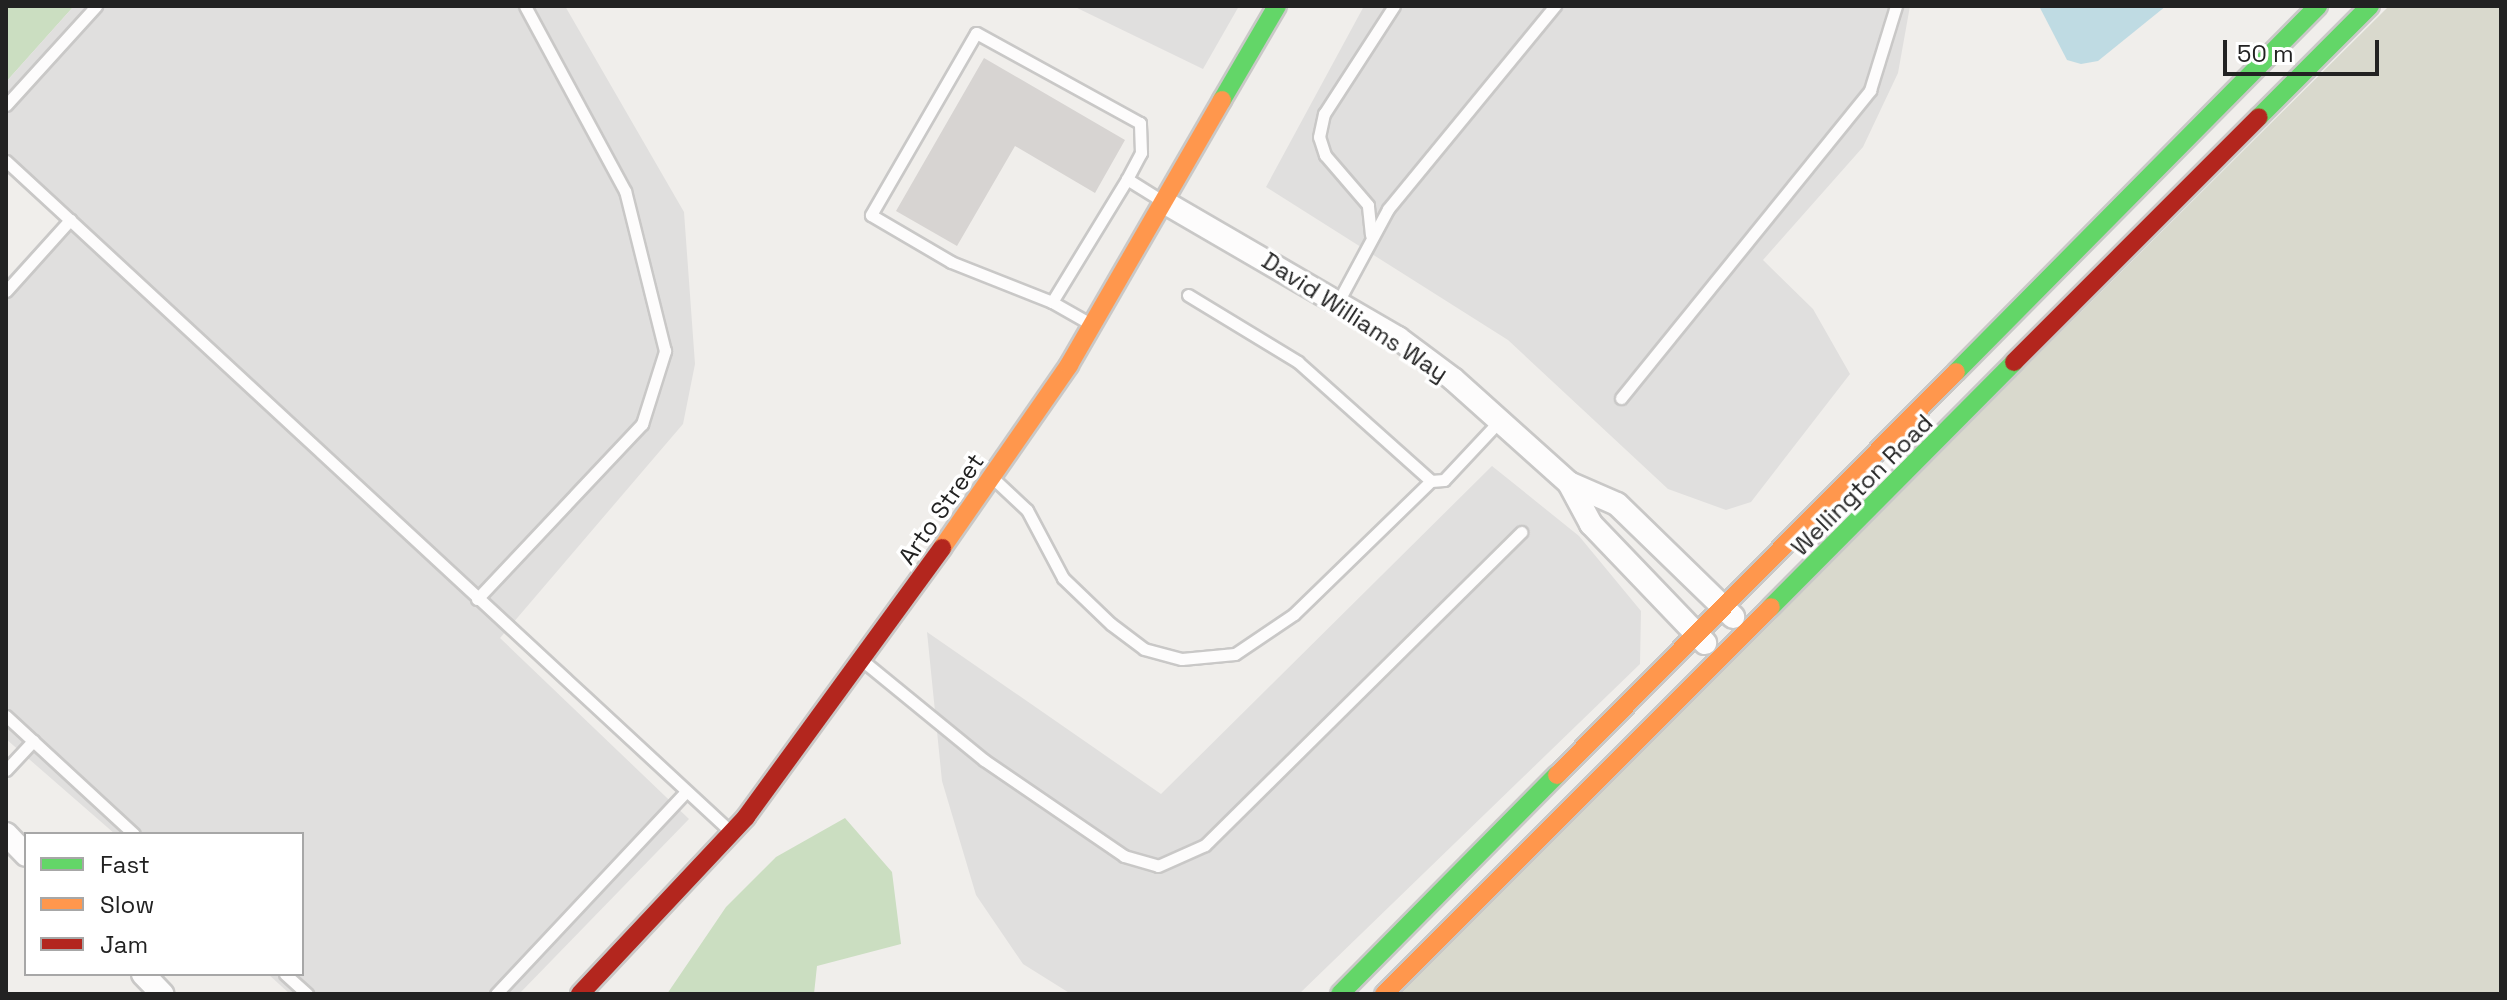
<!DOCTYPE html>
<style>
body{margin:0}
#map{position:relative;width:2507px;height:1000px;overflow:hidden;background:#f0eeeb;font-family:"Space Grotesk",sans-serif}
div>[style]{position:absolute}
.construction>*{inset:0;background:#d9d9cd}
.forest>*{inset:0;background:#cbdec1}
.parking>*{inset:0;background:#e0dfde}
.water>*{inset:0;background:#bfdbe3}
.building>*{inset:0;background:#d7d4d2}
.roads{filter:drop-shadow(2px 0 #c9c8c7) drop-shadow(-2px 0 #c9c8c7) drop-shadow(0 2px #c9c8c7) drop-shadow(0 -2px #c9c8c7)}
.lane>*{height:11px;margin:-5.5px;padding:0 5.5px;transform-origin:5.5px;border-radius:5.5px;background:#fdfcfc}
.street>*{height:22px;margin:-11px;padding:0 11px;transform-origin:11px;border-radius:11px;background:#fdfcfc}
.fast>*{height:18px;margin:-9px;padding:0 9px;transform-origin:9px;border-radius:9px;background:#63d668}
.slow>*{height:18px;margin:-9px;padding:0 9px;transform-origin:9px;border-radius:9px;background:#ff974d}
.jam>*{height:18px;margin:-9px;padding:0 9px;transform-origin:9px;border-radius:9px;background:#b3261e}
span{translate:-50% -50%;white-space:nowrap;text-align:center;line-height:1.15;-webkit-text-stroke:7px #fff;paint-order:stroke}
.street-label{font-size:24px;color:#222}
.frame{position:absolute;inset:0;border:8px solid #222;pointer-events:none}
.legend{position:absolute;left:24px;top:832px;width:280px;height:144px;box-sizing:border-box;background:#fff;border:2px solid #a7a7a7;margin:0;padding:10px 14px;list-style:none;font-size:24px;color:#222}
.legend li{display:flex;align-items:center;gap:16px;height:40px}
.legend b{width:40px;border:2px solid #a7a7a7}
.scale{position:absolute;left:2223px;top:40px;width:156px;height:36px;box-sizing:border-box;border:4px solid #222;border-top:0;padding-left:10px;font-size:24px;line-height:28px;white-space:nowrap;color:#222;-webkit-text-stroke:6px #fff;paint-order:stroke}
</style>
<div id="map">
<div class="construction">
<i style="clip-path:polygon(2389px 6px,2501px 6px,2501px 994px,1394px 994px)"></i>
</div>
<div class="forest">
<i style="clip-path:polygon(6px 6px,74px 6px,6px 82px)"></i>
<i style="clip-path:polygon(845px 818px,892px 872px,901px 944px,817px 966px,814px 994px,667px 994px,726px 907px,776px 857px)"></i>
</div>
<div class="parking">
<i style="clip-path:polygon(74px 6px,565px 6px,684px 212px,695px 364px,683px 424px,500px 638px,689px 819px,519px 994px,290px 994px,268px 974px,302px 974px,302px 834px,115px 834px,6px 739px,6px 279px,61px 219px,6px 158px,6px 82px)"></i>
<i style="clip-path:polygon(1073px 6px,1239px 6px,1203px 69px)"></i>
<i style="clip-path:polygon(1364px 6px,1910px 6px,1898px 73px,1863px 147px,1763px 260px,1813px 309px,1850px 374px,1751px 502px,1726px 510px,1668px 489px,1508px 340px,1266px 187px)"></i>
<i style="clip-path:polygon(1492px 466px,1579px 536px,1641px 611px,1640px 664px,1299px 994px,1071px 994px,1023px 964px,976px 895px,942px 781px,927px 632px,1161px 794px)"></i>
</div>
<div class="water">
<i style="clip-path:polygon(2039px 6px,2166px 6px,2098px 61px,2081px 64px,2067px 60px)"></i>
</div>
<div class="building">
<i style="clip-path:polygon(984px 58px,1125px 140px,1095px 193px,1015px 146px,957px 246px,896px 211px)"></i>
</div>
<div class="roads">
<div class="lane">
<i style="left:6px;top:105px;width:134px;rotate:-47.7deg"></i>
<i style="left:6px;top:161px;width:87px;rotate:42.7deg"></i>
<i style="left:1127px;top:179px;width:30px;rotate:-62deg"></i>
<i style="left:1141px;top:153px;width:30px;rotate:-92deg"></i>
<i style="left:1140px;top:123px;width:187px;rotate:-151.2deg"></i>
<i style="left:976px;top:33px;width:210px;rotate:120deg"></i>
<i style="left:871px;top:215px;width:93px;rotate:30.4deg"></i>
<i style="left:951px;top:262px;width:109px;rotate:21.6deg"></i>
<i style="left:1052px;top:302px;width:144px;rotate:-58.6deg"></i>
<i style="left:1127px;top:179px;width:39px;rotate:32deg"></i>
<i style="left:1371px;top:235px;width:30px;rotate:-96deg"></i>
<i style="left:1368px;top:205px;width:66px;rotate:-130.7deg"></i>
<i style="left:1325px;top:155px;width:19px;rotate:-108deg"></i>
<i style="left:1319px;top:137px;width:24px;rotate:-78deg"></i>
<i style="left:1324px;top:114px;width:129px;rotate:-57.1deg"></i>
<i style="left:6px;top:291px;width:96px;rotate:-48deg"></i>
<i style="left:70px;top:220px;width:899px;rotate:42.79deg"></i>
<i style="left:1188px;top:295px;width:129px;rotate:31.3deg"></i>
<i style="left:1298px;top:362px;width:178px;rotate:41.8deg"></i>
<i style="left:1431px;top:481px;width:13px;rotate:-4deg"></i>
<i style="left:1444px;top:480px;width:83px;rotate:-46.9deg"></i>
<i style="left:1052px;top:302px;width:43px;rotate:29.6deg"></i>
<i style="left:1338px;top:302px;width:106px;rotate:-61.7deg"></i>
<i style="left:1388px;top:209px;width:263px;rotate:-50.6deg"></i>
<i style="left:1621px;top:398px;width:396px;rotate:-51deg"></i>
<i style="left:1870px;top:90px;width:88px;rotate:-72.8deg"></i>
<i style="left:996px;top:481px;width:42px;rotate:43.1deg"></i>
<i style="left:1027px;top:510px;width:77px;rotate:62.1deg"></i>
<i style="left:1063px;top:578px;width:66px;rotate:43.8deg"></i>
<i style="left:1111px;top:624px;width:41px;rotate:37.1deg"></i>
<i style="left:1144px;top:649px;width:39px;rotate:15deg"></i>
<i style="left:1182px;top:659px;width:53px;rotate:-5.4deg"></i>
<i style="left:1235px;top:654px;width:71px;rotate:-34.1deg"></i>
<i style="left:1294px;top:614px;width:191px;rotate:-44.2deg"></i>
<i style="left:477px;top:599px;width:241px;rotate:-46.7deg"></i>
<i style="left:642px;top:424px;width:77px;rotate:-72.5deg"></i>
<i style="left:665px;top:351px;width:165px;rotate:-104deg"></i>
<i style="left:625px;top:191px;width:210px;rotate:-118.4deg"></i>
<i style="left:863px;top:661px;width:156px;rotate:39.3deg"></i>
<i style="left:984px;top:760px;width:170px;rotate:34.4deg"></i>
<i style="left:1124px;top:856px;width:35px;rotate:16deg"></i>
<i style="left:1158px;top:866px;width:51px;rotate:-24.1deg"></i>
<i style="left:1205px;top:845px;width:445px;rotate:-44.7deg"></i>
<i style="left:6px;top:716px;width:174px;rotate:42.7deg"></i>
<i style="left:6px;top:770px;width:40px;rotate:-47deg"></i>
<i style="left:285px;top:974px;width:30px;rotate:42deg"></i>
<i style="left:496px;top:994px;width:276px;rotate:-46.8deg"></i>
</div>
<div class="street">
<i style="left:1164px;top:202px;width:271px;rotate:30.2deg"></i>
<i style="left:1398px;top:338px;width:69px;rotate:36.7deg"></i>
<i style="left:1453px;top:379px;width:156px;rotate:41.9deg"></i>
<i style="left:1569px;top:483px;width:47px;rotate:61.8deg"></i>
<i style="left:1591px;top:524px;width:165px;rotate:46.2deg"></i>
<i style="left:1569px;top:483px;width:52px;rotate:23.6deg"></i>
<i style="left:1617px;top:504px;width:162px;rotate:44.2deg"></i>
<i style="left:6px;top:834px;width:29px;rotate:46deg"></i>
<i style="left:143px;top:974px;width:28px;rotate:46deg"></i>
</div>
<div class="fast">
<i style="left:1222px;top:100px;width:109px;rotate:-59.7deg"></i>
<i style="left:2259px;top:117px;width:157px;rotate:-45deg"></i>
<i style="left:1956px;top:372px;width:515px;rotate:-45.31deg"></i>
<i style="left:1771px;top:607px;width:345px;rotate:-45.2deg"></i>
<i style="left:1340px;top:994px;width:308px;rotate:-45.3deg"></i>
</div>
<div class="slow">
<i style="left:942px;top:548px;width:223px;rotate:-55.2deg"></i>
<i style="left:1069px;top:365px;width:306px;rotate:-60deg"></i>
<i style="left:1557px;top:775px;width:567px;rotate:-45.29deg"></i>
<i style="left:1384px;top:994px;width:547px;rotate:-45deg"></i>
</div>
<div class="jam">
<i style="left:2014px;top:362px;width:346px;rotate:-45deg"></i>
<i style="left:580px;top:994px;width:243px;rotate:-46.8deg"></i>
<i style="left:746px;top:817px;width:333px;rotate:-53.9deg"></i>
</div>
</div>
<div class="street-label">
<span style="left:1355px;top:317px;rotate:33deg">David Williams Way</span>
<span style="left:1862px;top:485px;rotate:-45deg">Wellington Road</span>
<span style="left:941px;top:509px;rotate:-55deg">Arto Street</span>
</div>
<div class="frame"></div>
<ul class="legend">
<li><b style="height:10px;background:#63d668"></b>Fast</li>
<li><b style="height:10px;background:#ff974d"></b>Slow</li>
<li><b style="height:10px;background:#b3261e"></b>Jam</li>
</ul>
<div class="scale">50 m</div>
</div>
